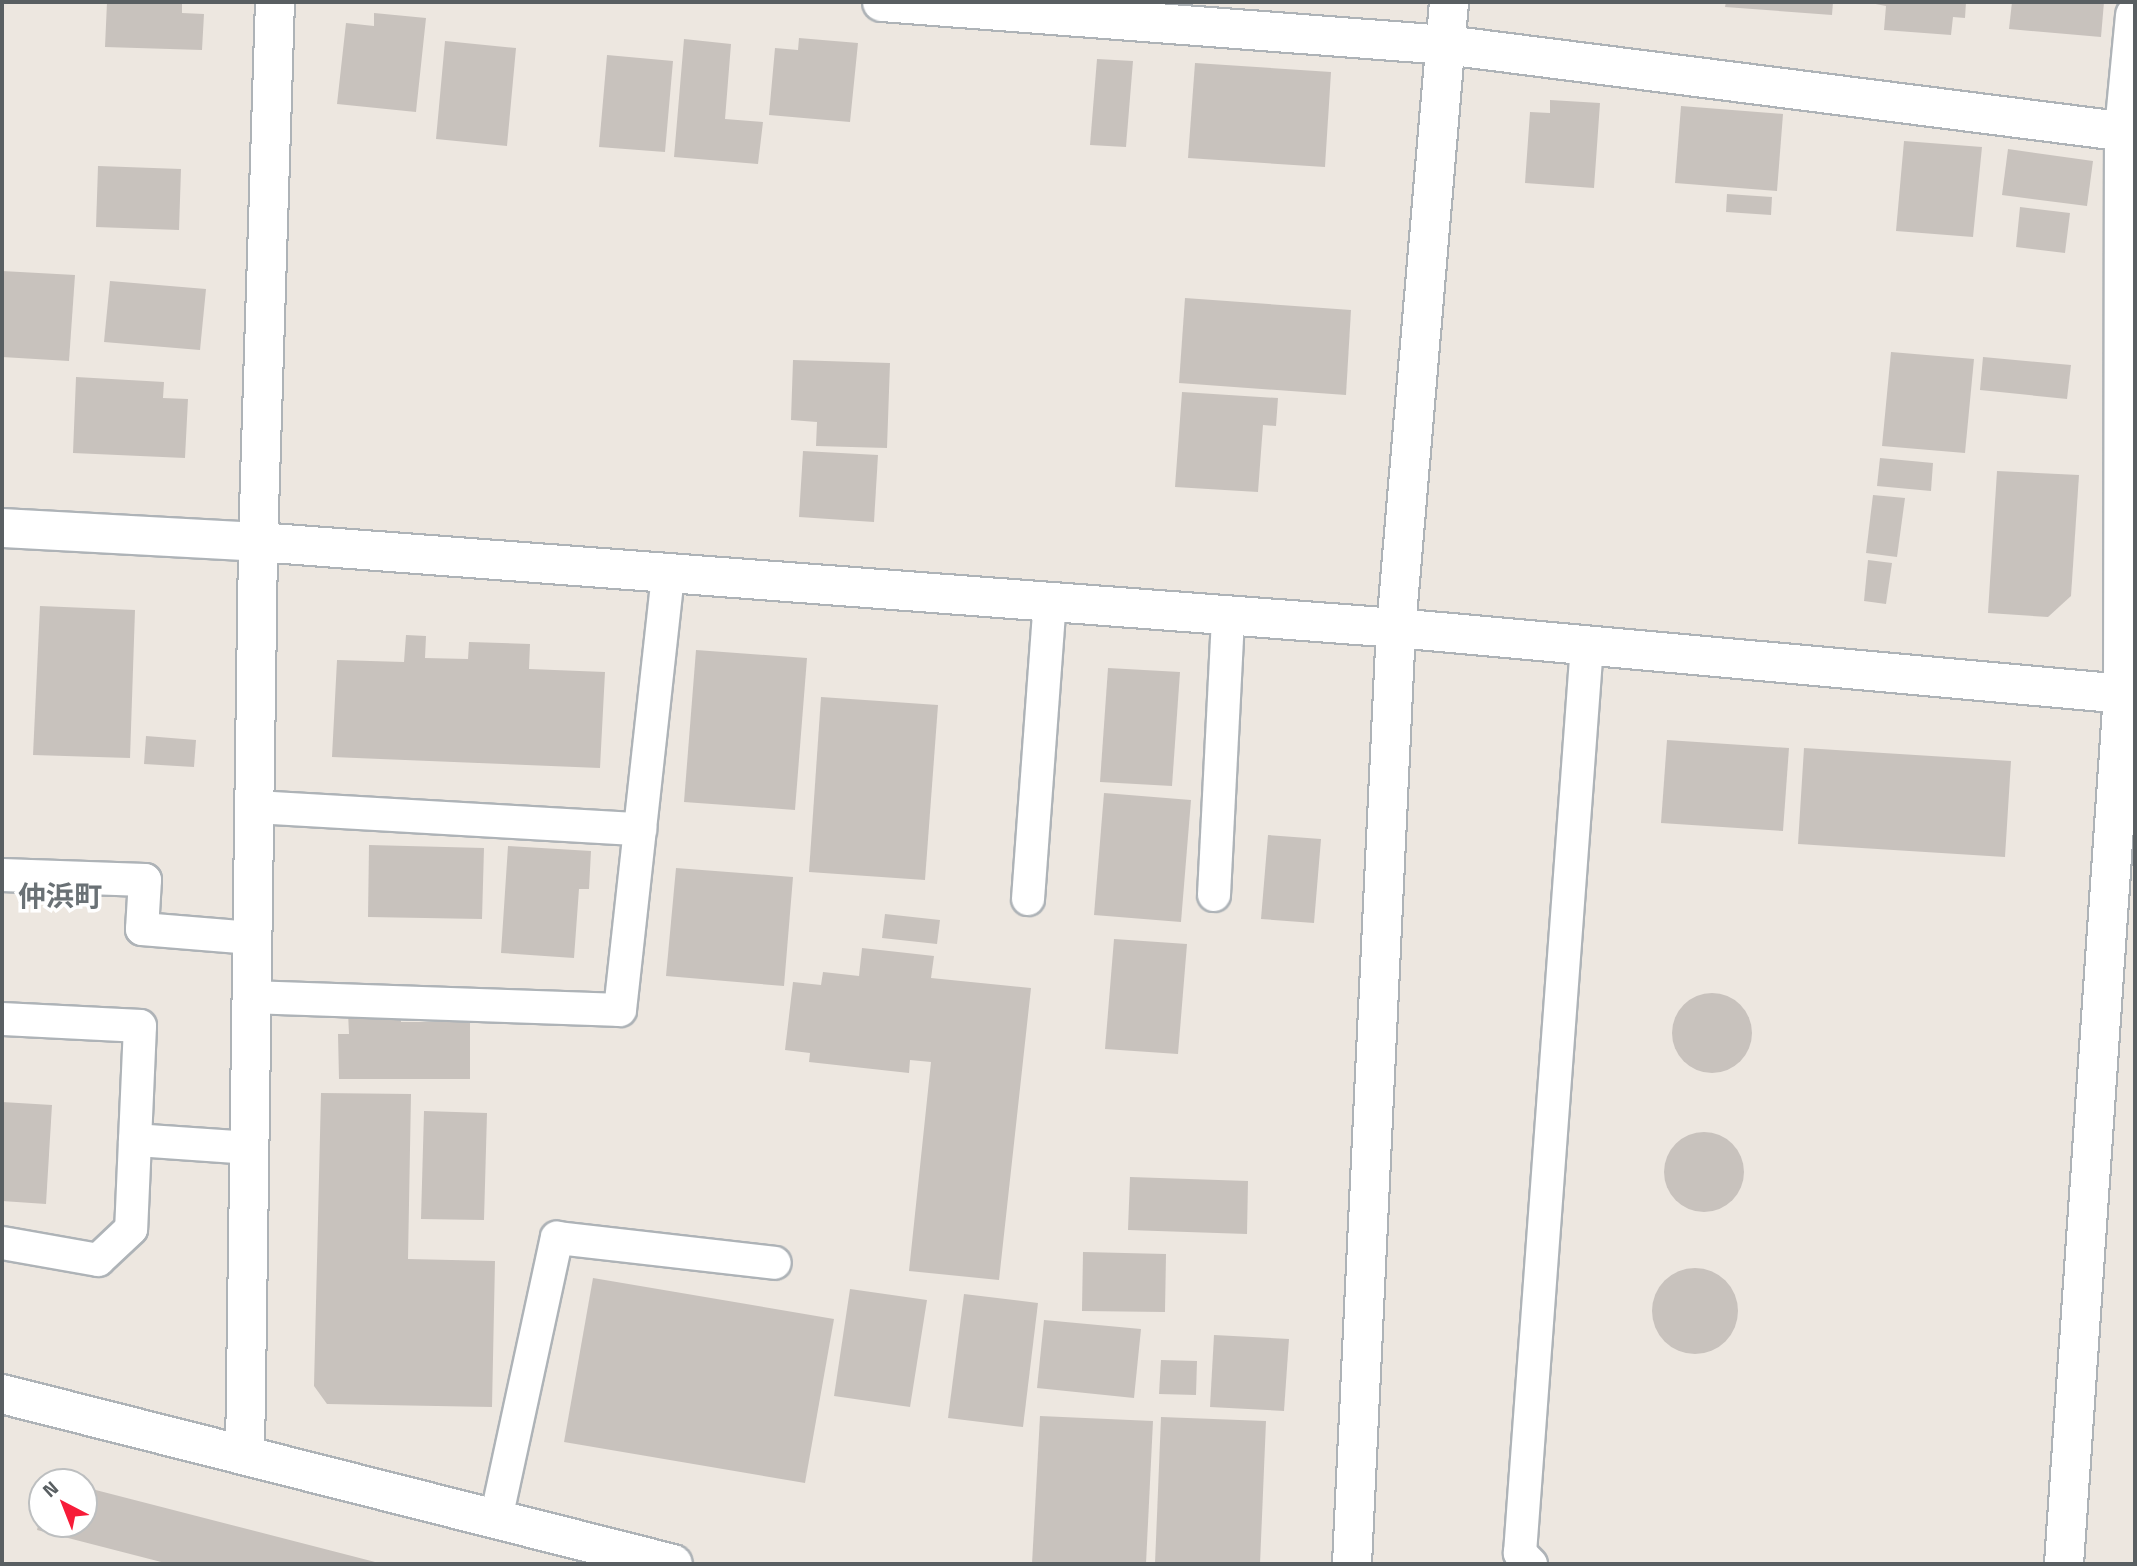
<!DOCTYPE html>
<meta charset="utf-8">
<style>
body{margin:0}
#map{position:relative;width:2137px;height:1566px;overflow:hidden;background:#ede7e0;font-family:"Titillium Web","Noto Sans JP",sans-serif}
div>[style]{position:absolute}
.building>*{inset:0;background:#c8c2bd}
.round{border-radius:50%}
.roads{filter:drop-shadow(2px 0 #aeb3b7) drop-shadow(-2px 0 #aeb3b7) drop-shadow(0 2px #aeb3b7) drop-shadow(0 -2px #aeb3b7)}
.lane>*{height:32px;margin:-16px;padding:0 16px;transform-origin:16px;border-radius:16px;background:#fff}
.street>*{height:38px;margin:-19px;padding:0 19px;transform-origin:19px;border-radius:19px;background:#fff}
.secondary>*{height:38px;margin:-19px;padding:0 19px;transform-origin:19px;border-radius:19px;background:#fff}
span{translate:-50% -50%;white-space:nowrap;text-align:center;line-height:1.15;-webkit-text-stroke:7px #fff;paint-order:stroke}
.quarter-label{font-size:28px;color:#6a7175;font-weight:700}
.frame{position:absolute;inset:0;border:4px solid #595f62;pointer-events:none}
.north{position:absolute;left:28px;top:1468px;width:70px;height:70px;box-sizing:border-box;background:#fff;border:2px solid #bdbfc0;border-radius:50%;rotate:318deg;font-size:19px;font-weight:700;line-height:28px;text-align:center;color:#595f62}
.north::after{content:'';display:block;margin:auto;width:24px;height:32px;background:#f71c39;clip-path:polygon(50% 0,100% 100%,50% 72%,0 100%)}
</style>
<div id="map">
<div class="building">
<i style="clip-path:polygon(107px 2px,182px 2px,182px 13px,204px 14px,202px 50px,105px 47px)"></i>
<i style="clip-path:polygon(1726px 2px,1833px 2px,1832px 15px,1725px 7px)"></i>
<i style="clip-path:polygon(1865px 2px,1966px 2px,1965px 18px,1953px 17px,1951px 35px,1884px 30px,1886px 6px)"></i>
<i style="clip-path:polygon(2012px 2px,2104px 2px,2101px 37px,2009px 29px)"></i>
<i style="clip-path:polygon(374px 13px,426px 18px,416px 112px,337px 104px,346px 23px,374px 26px)"></i>
<i style="clip-path:polygon(799px 38px,858px 43px,850px 122px,769px 115px,775px 48px,798px 50px)"></i>
<i style="clip-path:polygon(684px 39px,731px 44px,725px 119px,763px 122px,758px 164px,674px 157px)"></i>
<i style="clip-path:polygon(445px 41px,516px 48px,507px 146px,436px 139px)"></i>
<i style="clip-path:polygon(607px 55px,673px 61px,665px 152px,599px 147px)"></i>
<i style="clip-path:polygon(1097px 59px,1133px 61px,1126px 147px,1090px 145px)"></i>
<i style="clip-path:polygon(1195px 63px,1331px 72px,1325px 167px,1188px 158px)"></i>
<i style="clip-path:polygon(1550px 100px,1600px 103px,1594px 188px,1525px 183px,1530px 112px,1550px 113px)"></i>
<i style="clip-path:polygon(1681px 106px,1783px 114px,1777px 191px,1675px 183px)"></i>
<i style="clip-path:polygon(1904px 141px,1982px 147px,1973px 237px,1896px 231px)"></i>
<i style="clip-path:polygon(2008px 149px,2093px 161px,2087px 206px,2002px 195px)"></i>
<i style="clip-path:polygon(98px 166px,181px 169px,179px 230px,96px 227px)"></i>
<i style="clip-path:polygon(1727px 194px,1772px 197px,1771px 215px,1726px 212px)"></i>
<i style="clip-path:polygon(2020px 207px,2070px 213px,2065px 253px,2016px 247px)"></i>
<i style="clip-path:polygon(2px 271px,75px 275px,69px 361px,2px 357px)"></i>
<i style="clip-path:polygon(110px 281px,206px 289px,200px 350px,104px 342px)"></i>
<i style="clip-path:polygon(1185px 298px,1351px 310px,1346px 395px,1179px 383px)"></i>
<i style="clip-path:polygon(1891px 352px,1974px 359px,1965px 453px,1882px 446px)"></i>
<i style="clip-path:polygon(1983px 357px,2071px 365px,2067px 399px,1980px 390px)"></i>
<i style="clip-path:polygon(793px 360px,890px 363px,887px 448px,816px 446px,817px 422px,791px 420px)"></i>
<i style="clip-path:polygon(76px 377px,164px 382px,163px 398px,188px 399px,185px 458px,73px 453px)"></i>
<i style="clip-path:polygon(1182px 392px,1278px 398px,1276px 426px,1263px 425px,1258px 492px,1175px 487px)"></i>
<i style="clip-path:polygon(803px 451px,878px 455px,874px 522px,799px 517px)"></i>
<i style="clip-path:polygon(1880px 458px,1933px 463px,1931px 491px,1877px 486px)"></i>
<i style="clip-path:polygon(1997px 471px,2079px 475px,2071px 596px,2048px 617px,1988px 613px)"></i>
<i style="clip-path:polygon(1873px 495px,1905px 498px,1897px 557px,1866px 553px)"></i>
<i style="clip-path:polygon(1868px 560px,1892px 563px,1886px 604px,1864px 601px)"></i>
<i style="clip-path:polygon(40px 606px,135px 610px,130px 758px,33px 755px)"></i>
<i style="clip-path:polygon(406px 635px,426px 636px,425px 658px,468px 659px,469px 642px,530px 644px,529px 669px,605px 672px,600px 768px,332px 757px,337px 660px,404px 662px)"></i>
<i style="clip-path:polygon(696px 650px,807px 658px,795px 810px,684px 802px)"></i>
<i style="clip-path:polygon(1108px 668px,1180px 672px,1172px 786px,1100px 782px)"></i>
<i style="clip-path:polygon(821px 697px,938px 705px,925px 880px,809px 872px)"></i>
<i style="clip-path:polygon(146px 736px,196px 740px,194px 767px,144px 764px)"></i>
<i style="clip-path:polygon(1667px 740px,1789px 748px,1783px 831px,1661px 823px)"></i>
<i style="clip-path:polygon(1804px 748px,2011px 761px,2005px 857px,1798px 844px)"></i>
<i style="clip-path:polygon(1104px 793px,1191px 800px,1181px 922px,1094px 915px)"></i>
<i style="clip-path:polygon(1268px 835px,1321px 839px,1314px 923px,1261px 919px)"></i>
<i style="clip-path:polygon(369px 845px,484px 848px,482px 919px,368px 917px)"></i>
<i style="clip-path:polygon(508px 846px,591px 851px,589px 889px,579px 889px,574px 958px,501px 953px)"></i>
<i style="clip-path:polygon(676px 868px,793px 877px,784px 986px,666px 976px)"></i>
<i style="clip-path:polygon(885px 914px,940px 920px,937px 944px,882px 938px)"></i>
<i style="clip-path:polygon(1114px 939px,1187px 944px,1178px 1054px,1105px 1049px)"></i>
<i style="clip-path:polygon(862px 948px,934px 956px,931px 978px,1031px 988px,999px 1280px,909px 1271px,931px 1062px,910px 1060px,909px 1073px,809px 1062px,810px 1053px,785px 1050px,793px 982px,821px 985px,823px 972px,859px 976px)"></i>
<i class="round" style="left:1672px;top:993px;width:80px;height:80px"></i>
<i style="clip-path:polygon(348px 1013px,401px 1013px,401px 1022px,470px 1022px,470px 1079px,339px 1079px,338px 1034px,349px 1034px)"></i>
<i style="clip-path:polygon(321px 1093px,411px 1094px,408px 1259px,495px 1261px,492px 1407px,327px 1404px,314px 1386px)"></i>
<i style="clip-path:polygon(2px 1102px,52px 1105px,46px 1204px,2px 1201px)"></i>
<i style="clip-path:polygon(424px 1111px,487px 1113px,484px 1220px,421px 1219px)"></i>
<i class="round" style="left:1664px;top:1132px;width:80px;height:80px"></i>
<i style="clip-path:polygon(1130px 1177px,1248px 1181px,1247px 1234px,1128px 1230px)"></i>
<i style="clip-path:polygon(1083px 1252px,1166px 1254px,1165px 1312px,1082px 1311px)"></i>
<i class="round" style="left:1652px;top:1268px;width:86px;height:86px"></i>
<i style="clip-path:polygon(593px 1278px,834px 1319px,805px 1483px,564px 1442px)"></i>
<i style="clip-path:polygon(850px 1289px,927px 1300px,910px 1407px,834px 1396px)"></i>
<i style="clip-path:polygon(964px 1294px,1038px 1303px,1023px 1427px,948px 1418px)"></i>
<i style="clip-path:polygon(1044px 1320px,1141px 1329px,1134px 1398px,1037px 1388px)"></i>
<i style="clip-path:polygon(1214px 1335px,1289px 1339px,1284px 1411px,1210px 1407px)"></i>
<i style="clip-path:polygon(1161px 1360px,1197px 1361px,1196px 1395px,1159px 1394px)"></i>
<i style="clip-path:polygon(1040px 1416px,1153px 1421px,1146px 1564px,1032px 1564px)"></i>
<i style="clip-path:polygon(1161px 1417px,1266px 1421px,1260px 1564px,1155px 1564px)"></i>
<i style="clip-path:polygon(84px 1487px,379px 1563px,379px 1564px,169px 1564px,37px 1530px,41px 1512px,42px 1524px,84px 1524px)"></i>
</div>
<div class="roads">
<div class="lane">
<i style="left:254px;top:807px;width:387px;rotate:3.3deg"></i>
<i style="left:2px;top:875px;width:143px;rotate:2deg"></i>
<i style="left:145px;top:880px;width:49px;rotate:93.5deg"></i>
<i style="left:142px;top:929px;width:110px;rotate:4.7deg"></i>
<i style="left:1214px;top:895px;width:280px;rotate:-87.1deg"></i>
<i style="left:1028px;top:899px;width:298px;rotate:-85.8deg"></i>
<i style="left:251px;top:997px;width:369px;rotate:2deg"></i>
<i style="left:620px;top:1010px;width:440px;rotate:-83.7deg"></i>
<i style="left:2px;top:1019px;width:138px;rotate:2.9deg"></i>
<i style="left:140px;top:1026px;width:203px;rotate:92.5deg"></i>
<i style="left:131px;top:1229px;width:45px;rotate:136.8deg"></i>
<i style="left:98px;top:1260px;width:97px;rotate:-170deg"></i>
<i style="left:135px;top:1140px;width:114px;rotate:4deg"></i>
<i style="left:496px;top:1519px;width:288px;rotate:-77.8deg"></i>
<i style="left:557px;top:1238px;width:219px;rotate:6.5deg"></i>
<i style="left:1531px;top:1564px;width:16px;rotate:-135deg"></i>
<i style="left:1520px;top:1553px;width:910px;rotate:-85.78deg"></i>
</div>
<div class="street">
<i style="left:882px;top:2px;width:566px;rotate:4.36deg"></i>
<i style="left:1446px;top:45px;width:695px;rotate:7.28deg"></i>
<i style="left:2px;top:528px;width:256px;rotate:3.1deg"></i>
<i style="left:258px;top:542px;width:1141px;rotate:4.32deg"></i>
<i style="left:1396px;top:628px;width:742px;rotate:5.18deg"></i>
<i style="left:245px;top:1455px;width:913px;rotate:-89.18deg"></i>
<i style="left:258px;top:542px;width:540px;rotate:-88.2deg"></i>
<i style="left:1352px;top:1564px;width:937px;rotate:-87.31deg"></i>
<i style="left:1396px;top:628px;width:628px;rotate:-85.16deg"></i>
<i style="left:2064px;top:1564px;width:872px;rotate:-86.12deg"></i>
<i style="left:2123px;top:694px;width:564px;rotate:-89.9deg"></i>
<i style="left:2124px;top:130px;width:115px;rotate:-84.5deg"></i>
</div>
<div class="secondary">
<i style="left:2px;top:1394px;width:692px;rotate:14.22deg"></i>
</div>
</div>
<div class="quarter-label">
<span style="left:60px;top:896px">仲浜町</span>
</div>
<div class="frame"></div>
<div class="north">N</div>
</div>
